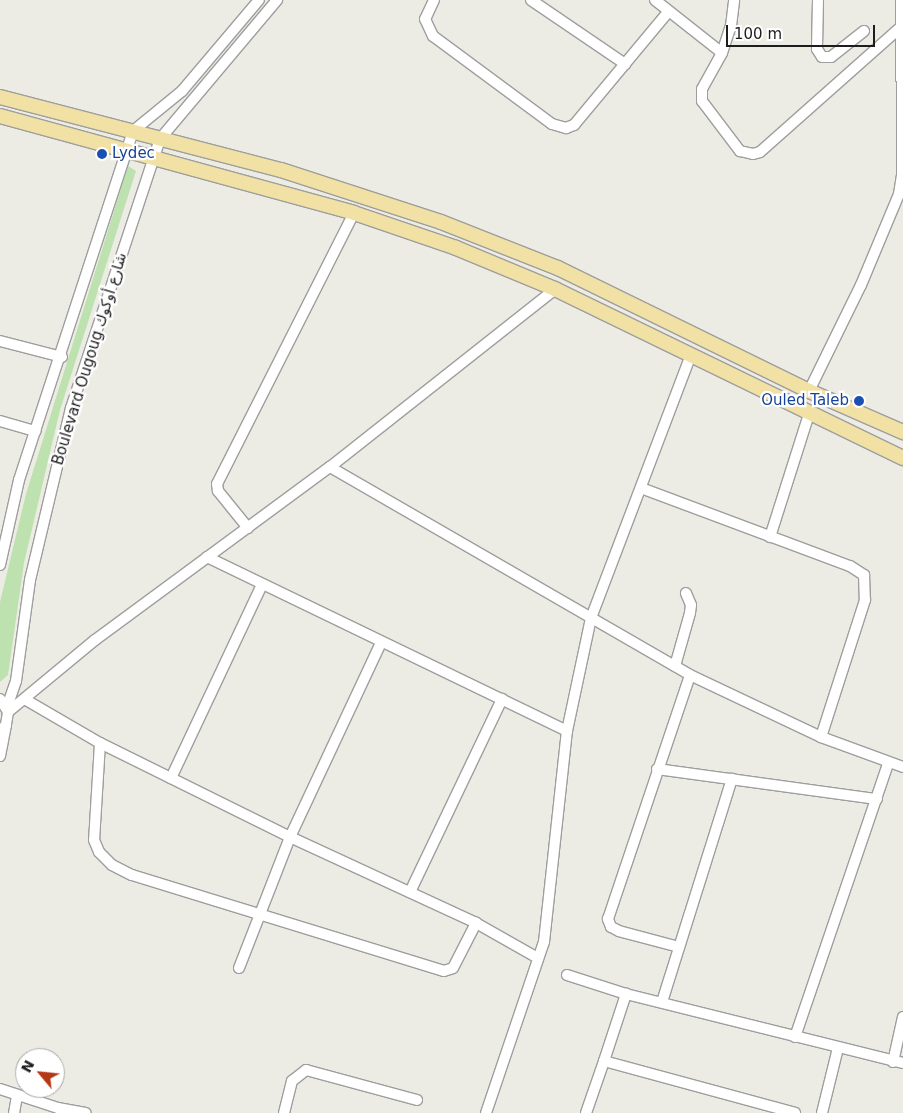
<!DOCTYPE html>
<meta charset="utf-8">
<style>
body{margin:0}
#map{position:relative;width:903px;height:1113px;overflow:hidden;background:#edece4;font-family:"DejaVu Sans",Cairo,sans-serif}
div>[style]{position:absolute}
.grass>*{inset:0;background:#bde2af}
.roads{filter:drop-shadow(1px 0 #9e9e9e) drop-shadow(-1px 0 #9e9e9e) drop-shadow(0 1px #9e9e9e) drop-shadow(0 -1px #9e9e9e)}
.minor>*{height:10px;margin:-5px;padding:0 5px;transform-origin:5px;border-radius:5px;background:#fff}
.major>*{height:14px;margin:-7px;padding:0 7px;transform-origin:7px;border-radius:7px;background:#f1e1a4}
.dots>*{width:14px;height:14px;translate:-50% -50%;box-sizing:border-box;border:2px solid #fff;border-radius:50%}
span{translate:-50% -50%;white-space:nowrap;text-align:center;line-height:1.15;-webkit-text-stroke:4.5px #fff;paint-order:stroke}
.transit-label{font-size:15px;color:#164399}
.left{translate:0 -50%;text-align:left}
.right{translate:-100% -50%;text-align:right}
.street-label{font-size:15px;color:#1d1d1d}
.north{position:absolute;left:15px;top:1048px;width:50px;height:50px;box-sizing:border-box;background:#fff;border:1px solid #a5a5a5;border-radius:50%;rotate:298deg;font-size:14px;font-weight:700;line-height:20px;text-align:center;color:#1d1d1d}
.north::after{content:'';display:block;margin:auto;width:18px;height:22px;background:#b53815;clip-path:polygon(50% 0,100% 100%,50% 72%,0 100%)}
.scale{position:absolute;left:726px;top:25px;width:149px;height:22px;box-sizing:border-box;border:2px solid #1d1d1d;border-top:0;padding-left:6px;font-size:15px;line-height:18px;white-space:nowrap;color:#1d1d1d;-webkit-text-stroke:4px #fff;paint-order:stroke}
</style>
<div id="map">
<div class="grass">
<i style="clip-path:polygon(128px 166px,136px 171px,60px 410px,24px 563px,8px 675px,0 682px,0 602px,26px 494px)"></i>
</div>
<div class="roads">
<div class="minor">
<i style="left:434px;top:0;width:21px;rotate:115deg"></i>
<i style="left:425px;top:19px;width:19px;rotate:65deg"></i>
<i style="left:433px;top:36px;width:148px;rotate:36.5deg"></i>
<i style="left:552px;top:124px;width:15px;rotate:16deg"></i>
<i style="left:566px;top:128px;width:9px;rotate:-21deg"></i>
<i style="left:574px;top:125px;width:148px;rotate:-50.2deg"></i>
<i style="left:531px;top:0;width:114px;rotate:34.2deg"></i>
<i style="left:655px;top:0;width:85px;rotate:38.3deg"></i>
<i style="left:722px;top:53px;width:28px;rotate:-72deg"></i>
<i style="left:731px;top:26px;width:26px;rotate:-83deg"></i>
<i style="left:818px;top:0;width:49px;rotate:91.2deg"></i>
<i style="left:817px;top:49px;width:9px;rotate:58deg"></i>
<i style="left:822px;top:57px;width:9px"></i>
<i style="left:831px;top:57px;width:42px;rotate:-38.2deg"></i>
<i style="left:722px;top:53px;width:41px;rotate:119.1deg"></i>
<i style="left:702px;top:89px;width:12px;rotate:90deg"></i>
<i style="left:702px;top:101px;width:63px;rotate:52.8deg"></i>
<i style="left:740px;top:151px;width:13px;rotate:13deg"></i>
<i style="left:753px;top:154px;width:7px;rotate:-16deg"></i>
<i style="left:760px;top:152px;width:191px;rotate:-41.6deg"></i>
<i style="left:0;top:341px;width:64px;rotate:14.5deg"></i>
<i style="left:809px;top:391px;width:118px;rotate:-63.9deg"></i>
<i style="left:861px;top:285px;width:99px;rotate:-67.3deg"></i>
<i style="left:899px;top:194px;width:20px;rotate:-81deg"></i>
<i style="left:902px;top:174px;width:174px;rotate:-90.3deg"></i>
<i style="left:0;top:421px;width:37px;rotate:16deg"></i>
<i style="left:330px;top:467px;width:416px;rotate:30deg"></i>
<i style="left:690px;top:675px;width:145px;rotate:25.3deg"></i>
<i style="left:821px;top:737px;width:87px;rotate:20.1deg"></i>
<i style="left:641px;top:488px;width:223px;rotate:20.5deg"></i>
<i style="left:850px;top:566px;width:17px;rotate:33deg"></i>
<i style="left:864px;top:575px;width:25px;rotate:88deg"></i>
<i style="left:865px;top:600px;width:144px;rotate:107.8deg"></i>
<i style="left:248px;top:528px;width:48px;rotate:-129deg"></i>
<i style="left:218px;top:491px;width:7px;rotate:-98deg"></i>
<i style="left:217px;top:484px;width:304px;rotate:-63.2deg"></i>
<i style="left:770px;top:537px;width:129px;rotate:-72.4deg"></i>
<i style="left:207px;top:557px;width:400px;rotate:25.8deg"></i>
<i style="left:567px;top:731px;width:116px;rotate:-78deg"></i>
<i style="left:591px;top:618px;width:281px;rotate:-69.2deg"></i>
<i style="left:0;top:565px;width:87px;rotate:-77.4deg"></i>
<i style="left:19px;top:480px;width:367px;rotate:-71.9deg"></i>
<i style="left:133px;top:131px;width:63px;rotate:-39.2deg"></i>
<i style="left:182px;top:91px;width:119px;rotate:-49.8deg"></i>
<i style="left:675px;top:666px;width:55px;rotate:-74.2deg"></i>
<i style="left:690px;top:613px;width:8px;rotate:-83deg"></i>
<i style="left:691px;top:605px;width:13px;rotate:-113deg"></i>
<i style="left:0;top:699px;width:15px;rotate:58deg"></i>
<i style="left:8px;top:712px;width:13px;rotate:99deg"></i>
<i style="left:6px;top:725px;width:8px;rotate:135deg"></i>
<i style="left:26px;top:700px;width:86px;rotate:30.2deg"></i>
<i style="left:100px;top:743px;width:212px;rotate:26.3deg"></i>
<i style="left:290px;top:837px;width:205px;rotate:24.8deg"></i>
<i style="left:476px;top:923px;width:69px;rotate:29.5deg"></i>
<i style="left:7px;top:707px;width:28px;rotate:-71deg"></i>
<i style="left:16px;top:681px;width:102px;rotate:-82.1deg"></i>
<i style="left:30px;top:580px;width:177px;rotate:-76.6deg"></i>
<i style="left:71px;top:408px;width:283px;rotate:-71.7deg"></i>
<i style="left:160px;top:139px;width:182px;rotate:-49.9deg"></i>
<i style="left:8px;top:712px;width:113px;rotate:-39.6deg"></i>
<i style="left:95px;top:640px;width:292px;rotate:-36.4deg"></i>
<i style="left:330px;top:467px;width:287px;rotate:-38.3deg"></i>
<i style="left:100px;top:743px;width:97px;rotate:93.5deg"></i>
<i style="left:94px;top:840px;width:13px;rotate:67deg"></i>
<i style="left:99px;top:852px;width:18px;rotate:45deg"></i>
<i style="left:112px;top:865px;width:22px;rotate:27deg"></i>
<i style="left:132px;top:875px;width:326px;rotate:17.1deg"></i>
<i style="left:444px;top:971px;width:9px;rotate:-18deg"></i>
<i style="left:453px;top:968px;width:51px;rotate:-62.9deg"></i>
<i style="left:0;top:756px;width:32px;rotate:-79deg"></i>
<i style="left:657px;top:769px;width:222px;rotate:7.8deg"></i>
<i style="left:171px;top:778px;width:213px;rotate:-64.8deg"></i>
<i style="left:410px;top:892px;width:214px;rotate:-64.5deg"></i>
<i style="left:679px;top:947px;width:62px;rotate:-165.1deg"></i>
<i style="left:619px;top:931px;width:9px;rotate:-153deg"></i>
<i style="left:611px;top:927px;width:9px;rotate:-111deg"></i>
<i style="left:608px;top:919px;width:257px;rotate:-71.4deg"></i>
<i style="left:239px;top:968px;width:141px;rotate:-68.7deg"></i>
<i style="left:290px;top:837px;width:214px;rotate:-64.9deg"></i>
<i style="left:567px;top:975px;width:62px;rotate:17.9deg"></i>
<i style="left:626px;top:994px;width:285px;rotate:14deg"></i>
<i style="left:662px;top:1002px;width:234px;rotate:-72.6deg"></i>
<i style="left:795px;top:1037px;width:288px;rotate:-71.2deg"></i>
<i style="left:604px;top:1061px;width:71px;rotate:-71.8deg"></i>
<i style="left:893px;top:1062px;width:46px;rotate:-77.5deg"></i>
<i style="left:0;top:1089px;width:61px;rotate:18.1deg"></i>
<i style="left:58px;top:1108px;width:28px;rotate:10deg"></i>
<i style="left:14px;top:1113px;width:17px;rotate:-80deg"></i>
<i style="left:284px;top:1113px;width:33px;rotate:-76deg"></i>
<i style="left:292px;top:1081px;width:18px;rotate:-38deg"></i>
<i style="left:306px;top:1070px;width:115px;rotate:15.1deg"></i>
<i style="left:486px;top:1113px;width:181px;rotate:-71.3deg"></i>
<i style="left:544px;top:942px;width:212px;rotate:-83.8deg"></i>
<i style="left:586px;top:1113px;width:55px;rotate:-70.9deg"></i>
<i style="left:604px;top:1061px;width:198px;rotate:15.2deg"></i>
<i style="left:822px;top:1113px;width:67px;rotate:-76.2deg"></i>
</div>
<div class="major">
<i style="left:0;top:97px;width:290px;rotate:14.6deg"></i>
<i style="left:281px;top:170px;width:168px;rotate:18deg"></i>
<i style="left:441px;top:222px;width:126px;rotate:21.5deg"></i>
<i style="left:558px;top:268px;width:280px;rotate:26.1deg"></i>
<i style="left:809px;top:391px;width:103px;rotate:23.6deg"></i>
<i style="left:0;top:116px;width:367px;rotate:15.3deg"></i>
<i style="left:354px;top:213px;width:108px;rotate:18.9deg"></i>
<i style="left:456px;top:248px;width:107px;rotate:22.5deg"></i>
<i style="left:555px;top:289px;width:387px;rotate:25.9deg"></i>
</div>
</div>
<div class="dots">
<i style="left:102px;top:154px;background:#1a4fb4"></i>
<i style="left:859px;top:401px;background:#1a4fb4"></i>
</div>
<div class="transit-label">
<span class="left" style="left:112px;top:154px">Lydec</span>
<span class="right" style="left:849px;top:401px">Ouled Taleb</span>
</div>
<div class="street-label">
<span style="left:90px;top:359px;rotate:-73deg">Boulevard Ougoug شارع أوكوك</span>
</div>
<div class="north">N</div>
<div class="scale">100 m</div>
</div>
